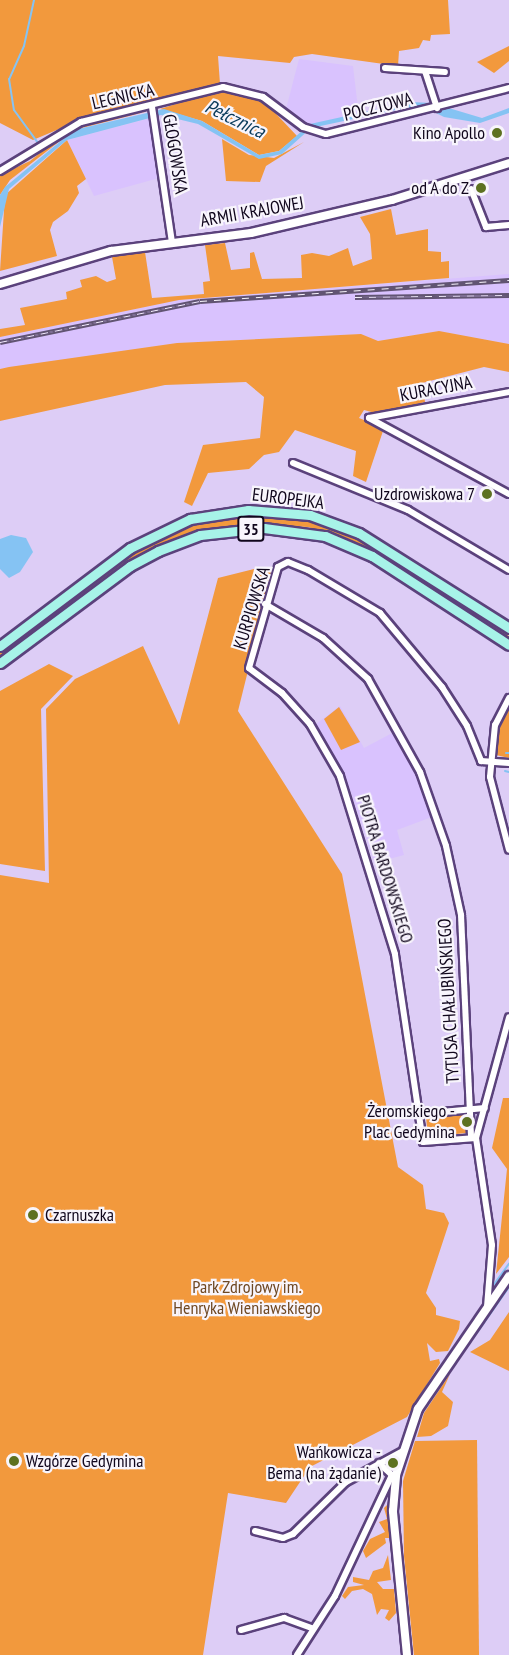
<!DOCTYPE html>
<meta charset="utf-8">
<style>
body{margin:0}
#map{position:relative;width:509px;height:1655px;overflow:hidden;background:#ddcdf6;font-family:"PT Sans Narrow",sans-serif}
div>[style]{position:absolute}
.built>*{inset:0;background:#d9c2fe}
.green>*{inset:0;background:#f2993d}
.water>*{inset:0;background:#85c3f3}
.stream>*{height:2px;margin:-1px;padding:0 1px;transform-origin:1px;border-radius:1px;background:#85c3f3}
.roads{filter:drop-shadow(2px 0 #5b427c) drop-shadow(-2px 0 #5b427c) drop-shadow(0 2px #5b427c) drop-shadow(0 -2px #5b427c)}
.minor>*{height:6px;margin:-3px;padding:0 3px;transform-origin:3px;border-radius:3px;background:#fff}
.tertiary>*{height:8px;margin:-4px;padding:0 4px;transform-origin:4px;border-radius:4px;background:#fff}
.secondary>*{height:8px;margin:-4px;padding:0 4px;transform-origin:4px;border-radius:4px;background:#fff}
.primary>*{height:9px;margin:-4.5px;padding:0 4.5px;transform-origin:4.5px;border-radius:4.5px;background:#a7f3e8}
.rail>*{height:4.5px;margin-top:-2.25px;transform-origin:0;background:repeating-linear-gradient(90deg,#f8f5fc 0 7px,#615472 0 14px);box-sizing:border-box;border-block:2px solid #615472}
.dots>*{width:16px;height:16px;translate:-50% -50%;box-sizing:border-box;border:3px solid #f8f5fc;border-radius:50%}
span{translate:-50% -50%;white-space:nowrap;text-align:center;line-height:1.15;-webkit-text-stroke:4.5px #f8f5fc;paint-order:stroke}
.shield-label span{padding:2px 4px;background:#f8f5fc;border:2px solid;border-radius:4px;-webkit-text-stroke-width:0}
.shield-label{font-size:16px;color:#10061c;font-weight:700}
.street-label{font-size:18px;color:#10061c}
.poi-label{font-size:18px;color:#10061c}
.right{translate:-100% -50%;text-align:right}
.left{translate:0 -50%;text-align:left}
.park-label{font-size:18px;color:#6f4823}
.water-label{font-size:20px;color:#0b3c5c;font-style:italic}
</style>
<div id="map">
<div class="built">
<i style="clip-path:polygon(299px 59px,353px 66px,359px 117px,306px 126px,286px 109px)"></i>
<i style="clip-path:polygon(151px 118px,159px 178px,94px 196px,67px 140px)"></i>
<i style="clip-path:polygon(509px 274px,509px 344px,439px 331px,377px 341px,361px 334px,177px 343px,0 369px,0 337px,179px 300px)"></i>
<i style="clip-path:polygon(340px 706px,364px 748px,396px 731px,416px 775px,432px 817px,397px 830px,404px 855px,374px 863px,351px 792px,316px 724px)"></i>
</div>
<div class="green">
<i style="clip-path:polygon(0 0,448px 0,450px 34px,431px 35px,430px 41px,423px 40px,419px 48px,399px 51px,398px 66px,312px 54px,294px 57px,290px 63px,218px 56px,220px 84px,97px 113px,33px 140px,0 123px)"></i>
<i style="clip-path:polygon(509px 46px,509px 61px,494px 73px,477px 62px)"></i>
<i style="clip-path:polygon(223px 89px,262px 99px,297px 136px,279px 151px,259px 155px,202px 121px,160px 109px)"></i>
<i style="clip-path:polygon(149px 111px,74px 130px,10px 180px,0 195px,0 175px,30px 161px,62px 135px,90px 123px)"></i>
<i style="clip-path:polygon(222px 139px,249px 155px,274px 158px,304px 142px,266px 166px,260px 182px,226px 181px)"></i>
<i style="clip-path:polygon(67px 140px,86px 179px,77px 186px,79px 193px,68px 211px,53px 222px,50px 230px,57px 256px,0 271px,5px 195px)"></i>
<i style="clip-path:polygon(391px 209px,396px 235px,428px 229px,428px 251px,441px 252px,441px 262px,449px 261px,449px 278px,179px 300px,0 337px,0 329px,25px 325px,20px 308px,67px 299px,66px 292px,82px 287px,80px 280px,96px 276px,107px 282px,116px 279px,112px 257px,145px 252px,152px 298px,204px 294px,203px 282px,210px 281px,205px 245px,225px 243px,231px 270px,250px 268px,250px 253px,254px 252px,262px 279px,302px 278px,301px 255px,312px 253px,329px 256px,348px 248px,353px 266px,372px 259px,370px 234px,360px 217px)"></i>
<i style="clip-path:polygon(439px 331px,509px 344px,509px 372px,484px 367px,422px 383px,425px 402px,379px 414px,364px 410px,359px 418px,384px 428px,366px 482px,353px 476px,356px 451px,295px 430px,279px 452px,264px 455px,249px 469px,208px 473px,192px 506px,184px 502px,203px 445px,260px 438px,264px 397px,246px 382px,165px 385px,0 421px,0 369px,9px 367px,177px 343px,361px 334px,378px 341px)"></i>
<i style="clip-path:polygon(242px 514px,318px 522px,367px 541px,509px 636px,509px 640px,364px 546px,308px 527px,241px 524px,183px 536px,140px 555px,0 657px,0 650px,144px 545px,194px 523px)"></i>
<i style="clip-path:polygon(258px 568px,273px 570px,238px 711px,342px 874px,398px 1167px,423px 1185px,426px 1209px,444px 1213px,449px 1223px,426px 1293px,436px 1308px,436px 1315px,460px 1321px,459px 1329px,448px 1351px,436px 1352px,427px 1343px,430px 1361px,439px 1359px,440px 1363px,407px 1417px,310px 1467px,286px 1503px,228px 1493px,203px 1655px,0 1655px,0 875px,49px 883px,46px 709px,75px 679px,143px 646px,179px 725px,218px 578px)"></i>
<i style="clip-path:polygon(49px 664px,73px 676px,41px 709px,45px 871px,0 864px,0 691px)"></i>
<i style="clip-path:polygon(339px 707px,360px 742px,341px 750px,324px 719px)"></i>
<i style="clip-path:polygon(509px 709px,509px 758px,496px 755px,499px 729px)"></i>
<i style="clip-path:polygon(503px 1098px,509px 1098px,509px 1257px,496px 1274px,507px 1169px,492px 1148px)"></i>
<i style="clip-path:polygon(465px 1114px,466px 1133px,428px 1137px,426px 1117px)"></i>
<i style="clip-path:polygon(509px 1312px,509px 1371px,470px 1352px,490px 1340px)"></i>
<i style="clip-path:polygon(450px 1374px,442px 1392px,453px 1402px,448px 1426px,431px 1436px,417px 1437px,424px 1413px)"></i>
<i style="clip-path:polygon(477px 1440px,479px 1655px,414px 1655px,404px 1556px,403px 1481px,415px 1441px)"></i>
<i style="clip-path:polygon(389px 1503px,391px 1538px,385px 1538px,386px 1543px,366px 1558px,363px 1551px,370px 1539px,385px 1532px,379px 1522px,387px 1519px,384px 1508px)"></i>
<i style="clip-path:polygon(388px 1555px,391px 1580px,377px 1582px,383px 1589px,394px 1589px,396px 1613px,389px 1621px,385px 1618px,389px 1610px,381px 1609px,377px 1615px,372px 1594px,363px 1589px,352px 1591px,345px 1599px,342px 1596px,348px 1587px,364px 1585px,353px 1582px,353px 1577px,369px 1580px,373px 1571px,383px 1568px)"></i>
</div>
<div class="water">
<i style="clip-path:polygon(410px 102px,432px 103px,482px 118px,509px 108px,509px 113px,480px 123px,444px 117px,426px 108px,405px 108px,311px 128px,282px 154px,259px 159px,198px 124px,161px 115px,67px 140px,9px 189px,0 227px,0 195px,5px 187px,74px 130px,164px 109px,202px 121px,259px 155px,279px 151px,310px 124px)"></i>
<i style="clip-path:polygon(11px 535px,26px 538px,33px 552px,20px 572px,9px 578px,0 569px,0 539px)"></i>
</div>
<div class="stream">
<i style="left:34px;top:0;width:47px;rotate:102.3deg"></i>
<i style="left:24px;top:46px;width:36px;rotate:114deg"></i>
<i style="left:9px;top:79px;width:31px;rotate:81deg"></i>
<i style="left:14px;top:110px;width:41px;rotate:54deg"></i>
<i style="left:506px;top:753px;width:3px"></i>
<i style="left:505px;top:771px;width:4px;rotate:14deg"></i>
<i style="left:492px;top:1287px;width:29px;rotate:-54deg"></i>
<i style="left:469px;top:1344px;width:70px;rotate:-54.9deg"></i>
</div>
<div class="roads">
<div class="minor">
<i style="left:385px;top:68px;width:60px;rotate:3.8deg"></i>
<i style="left:425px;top:71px;width:39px;rotate:72deg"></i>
<i style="left:152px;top:107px;width:136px;rotate:81.6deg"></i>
<i style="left:0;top:171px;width:95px;rotate:-31.2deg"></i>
<i style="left:81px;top:122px;width:146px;rotate:-13.8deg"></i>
<i style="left:223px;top:87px;width:41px;rotate:14deg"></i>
<i style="left:263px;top:97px;width:50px;rotate:36.9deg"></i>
<i style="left:303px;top:127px;width:24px;rotate:17deg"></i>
<i style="left:326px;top:134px;width:189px;rotate:-14.1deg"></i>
<i style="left:471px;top:189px;width:41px;rotate:68.5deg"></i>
<i style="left:486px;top:227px;width:23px;rotate:-5deg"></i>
<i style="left:369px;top:418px;width:159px;rotate:28.5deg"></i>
<i style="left:369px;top:418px;width:142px;rotate:-10.5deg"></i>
<i style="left:293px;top:463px;width:124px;rotate:22.2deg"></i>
<i style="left:408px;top:510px;width:117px;rotate:30.7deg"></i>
<i style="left:265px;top:604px;width:67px;rotate:30.4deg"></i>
<i style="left:323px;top:638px;width:61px;rotate:42.3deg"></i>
<i style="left:368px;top:679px;width:107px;rotate:60.8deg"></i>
<i style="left:420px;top:772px;width:78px;rotate:70.6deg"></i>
<i style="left:446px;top:846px;width:71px;rotate:77.7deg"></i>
<i style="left:461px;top:915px;width:223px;rotate:87.4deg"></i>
<i style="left:509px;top:698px;width:30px;rotate:117deg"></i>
<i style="left:495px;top:725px;width:52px;rotate:95.5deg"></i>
<i style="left:490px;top:777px;width:75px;rotate:75.4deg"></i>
<i style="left:421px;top:1114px;width:64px;rotate:-5.4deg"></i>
<i style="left:476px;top:1138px;width:53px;rotate:175.7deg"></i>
<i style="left:423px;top:1142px;width:190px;rotate:-98.5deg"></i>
<i style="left:395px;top:954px;width:186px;rotate:-107.2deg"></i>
<i style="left:340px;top:776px;width:60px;rotate:-120deg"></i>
<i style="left:310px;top:724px;width:42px;rotate:-132.1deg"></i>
<i style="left:282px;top:693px;width:41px;rotate:-142.9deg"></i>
<i style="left:249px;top:668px;width:105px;rotate:-74deg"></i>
<i style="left:278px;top:567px;width:11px;rotate:-27deg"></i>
<i style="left:288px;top:562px;width:22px;rotate:22deg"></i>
<i style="left:308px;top:570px;width:84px;rotate:30.8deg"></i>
<i style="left:380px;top:613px;width:97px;rotate:50deg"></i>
<i style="left:442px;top:687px;width:46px;rotate:57.3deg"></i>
<i style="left:467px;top:726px;width:38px;rotate:68deg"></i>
<i style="left:481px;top:761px;width:28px;rotate:4deg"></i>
<i style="left:487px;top:1307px;width:62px;rotate:-85.4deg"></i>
<i style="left:492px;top:1245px;width:108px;rotate:-98.5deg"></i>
<i style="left:476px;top:1138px;width:125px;rotate:-74.7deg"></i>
<i style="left:379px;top:1463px;width:18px;rotate:43deg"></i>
<i style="left:255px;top:1531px;width:29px;rotate:14deg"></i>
<i style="left:283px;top:1538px;width:11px;rotate:-22deg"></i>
<i style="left:293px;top:1534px;width:74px;rotate:-44.5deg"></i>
<i style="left:346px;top:1482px;width:65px;rotate:-28.5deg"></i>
<i style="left:241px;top:1630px;width:45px;rotate:-15.6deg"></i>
<i style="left:284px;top:1618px;width:30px;rotate:20deg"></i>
<i style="left:297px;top:1655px;width:70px;rotate:-57.2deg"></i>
<i style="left:335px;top:1596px;width:134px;rotate:-64.8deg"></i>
<i style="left:392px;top:1475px;width:4px"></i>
</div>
<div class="tertiary">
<i style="left:407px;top:1655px;width:145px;rotate:-95.6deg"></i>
<i style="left:393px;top:1511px;width:36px;rotate:-85deg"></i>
<i style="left:396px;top:1475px;width:70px;rotate:-71.6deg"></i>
<i style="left:418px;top:1409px;width:161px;rotate:-55.6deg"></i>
</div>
<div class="secondary">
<i style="left:0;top:284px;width:116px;rotate:-16.6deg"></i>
<i style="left:111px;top:251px;width:141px;rotate:-7.3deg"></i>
<i style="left:251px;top:233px;width:145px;rotate:-13.2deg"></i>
<i style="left:392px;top:200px;width:123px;rotate:-17.5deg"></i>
</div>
<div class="primary">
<i style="left:0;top:646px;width:163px;rotate:-37deg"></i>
<i style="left:130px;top:548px;width:67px;rotate:-25.8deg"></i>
<i style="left:190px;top:519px;width:59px;rotate:-8.8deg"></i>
<i style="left:248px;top:510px;width:62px;rotate:4.6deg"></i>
<i style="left:310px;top:515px;width:52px;rotate:20.2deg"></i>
<i style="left:359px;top:533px;width:178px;rotate:32.3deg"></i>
<i style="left:0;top:663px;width:162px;rotate:-36.7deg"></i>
<i style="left:130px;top:566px;width:32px;rotate:-28deg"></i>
<i style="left:158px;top:551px;width:45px;rotate:-20.9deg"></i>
<i style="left:200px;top:535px;width:64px;rotate:-6.2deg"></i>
<i style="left:264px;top:528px;width:62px;rotate:7.5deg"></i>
<i style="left:325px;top:536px;width:51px;rotate:23.1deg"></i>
<i style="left:372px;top:556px;width:163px;rotate:33deg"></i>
</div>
</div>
<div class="rail">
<i style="left:355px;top:297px;width:154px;rotate:-0.7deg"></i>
<i style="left:0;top:342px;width:204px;rotate:-11.6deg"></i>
<i style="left:200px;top:301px;width:310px;rotate:-3.9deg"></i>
</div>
<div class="dots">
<i style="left:497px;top:133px;background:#5d7121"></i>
<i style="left:481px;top:188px;background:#5d7121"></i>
<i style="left:487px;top:494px;background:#5d7121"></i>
<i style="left:467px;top:1122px;background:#5d7121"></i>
<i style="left:33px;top:1215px;background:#5d7121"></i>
<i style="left:14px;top:1461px;background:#5d7121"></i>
<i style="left:393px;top:1463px;background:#5d7121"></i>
</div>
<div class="shield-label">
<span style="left:251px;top:529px">35</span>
</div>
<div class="street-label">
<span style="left:123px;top:97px;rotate:-13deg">LEGNICKA</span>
<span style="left:378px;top:107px;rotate:-14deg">POCZTOWA</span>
<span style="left:175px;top:154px;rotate:81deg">GŁOGOWSKA</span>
<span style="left:252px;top:212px;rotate:-10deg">ARMII KRAJOWEJ</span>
<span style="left:436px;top:389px;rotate:-11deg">KURACYJNA</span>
<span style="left:288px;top:499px;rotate:7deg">EUROPEJKA</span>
<span style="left:252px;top:608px;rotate:-73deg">KURPIOWSKA</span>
<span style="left:385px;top:869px;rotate:73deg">PIOTRA BARDOWSKIEGO</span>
<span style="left:449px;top:1001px;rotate:-93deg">TYTUSA CHAŁUBIŃSKIEGO</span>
</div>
<div class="poi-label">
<span class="right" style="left:485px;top:133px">Kino Apollo</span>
<span class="right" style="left:469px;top:188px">od A do Z</span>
<span class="right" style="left:475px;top:494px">Uzdrowiskowa 7</span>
<span class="right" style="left:455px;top:1122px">Żeromskiego -<br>Plac Gedymina</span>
<span class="left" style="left:45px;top:1215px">Czarnuszka</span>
<span class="right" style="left:381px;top:1463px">Wańkowicza -<br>Bema (na żądanie)</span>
<span class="left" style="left:26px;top:1461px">Wzgórze Gedymina</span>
</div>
<div class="park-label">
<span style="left:247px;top:1298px">Park Zdrojowy im.<br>Henryka Wieniawskiego</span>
</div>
<div class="water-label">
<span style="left:235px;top:119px;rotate:26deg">Pełcznica</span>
</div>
</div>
